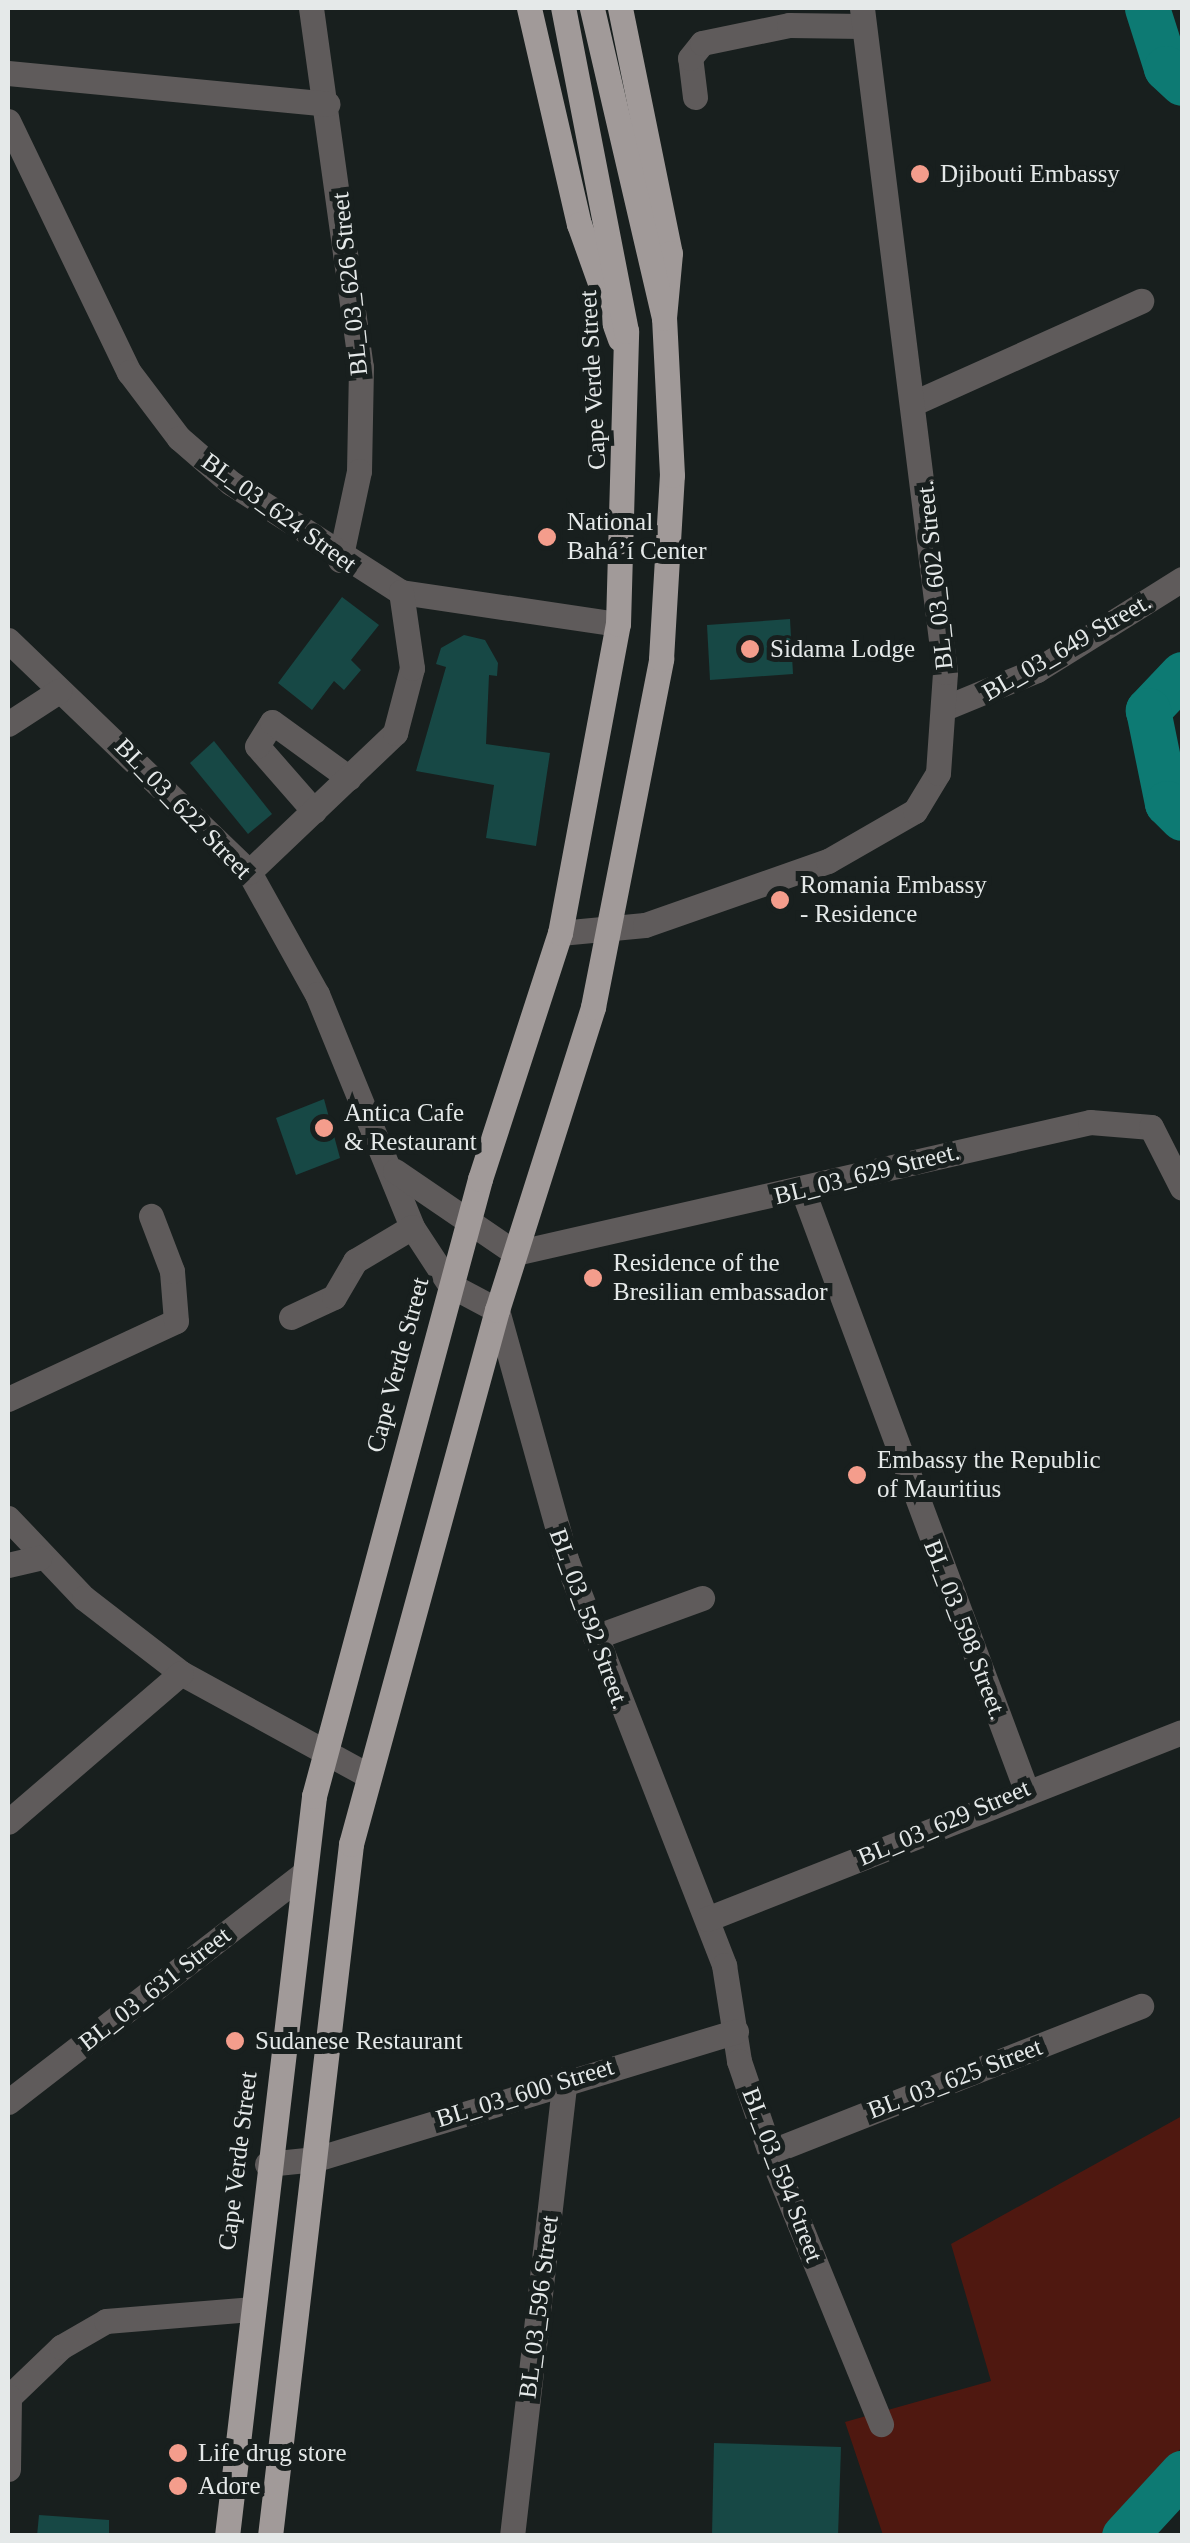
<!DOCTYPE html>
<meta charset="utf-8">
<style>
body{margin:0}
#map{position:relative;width:1190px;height:2543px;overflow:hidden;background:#181f1e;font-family:"Times New Roman",serif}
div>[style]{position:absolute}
.green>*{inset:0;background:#4f1810}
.river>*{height:45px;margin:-22.5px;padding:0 22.5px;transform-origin:22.5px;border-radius:22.5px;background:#0d7a73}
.building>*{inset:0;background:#174845}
.minor>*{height:25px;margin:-12.5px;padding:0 12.5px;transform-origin:12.5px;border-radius:12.5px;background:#5f5b5b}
.major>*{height:25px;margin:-12.5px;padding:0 12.5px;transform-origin:12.5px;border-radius:12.5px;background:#a19a99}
.dots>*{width:28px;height:28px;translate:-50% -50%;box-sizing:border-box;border:5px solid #181f1e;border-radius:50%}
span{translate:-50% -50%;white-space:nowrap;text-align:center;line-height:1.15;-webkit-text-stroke:10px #181f1e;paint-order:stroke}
.poi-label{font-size:25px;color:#e5e9e9}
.left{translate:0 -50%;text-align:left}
.street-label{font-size:25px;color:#e5e9e9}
.frame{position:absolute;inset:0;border:10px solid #e5e9e9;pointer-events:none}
</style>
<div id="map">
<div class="green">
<i style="clip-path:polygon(1182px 2116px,1182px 2447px,1101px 2535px,883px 2535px,845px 2422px,991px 2381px,951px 2244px)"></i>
</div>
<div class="river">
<i style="left:1147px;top:8px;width:63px;rotate:72.4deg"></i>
<i style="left:1166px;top:68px;width:22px;rotate:43deg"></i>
<i style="left:1182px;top:674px;width:50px;rotate:133.4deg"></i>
<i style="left:1148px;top:710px;width:95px;rotate:78.5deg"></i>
<i style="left:1167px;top:803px;width:21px;rotate:45deg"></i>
<i style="left:1124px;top:2536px;width:86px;rotate:-47.4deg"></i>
</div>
<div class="building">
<i style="clip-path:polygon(342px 597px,379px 625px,351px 660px,361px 670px,344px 690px,334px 681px,312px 710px,278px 683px)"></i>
<i style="clip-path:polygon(790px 619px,793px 674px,710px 680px,707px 625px)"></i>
<i style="clip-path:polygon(464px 635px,485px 640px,498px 663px,497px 676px,489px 675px,486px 744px,550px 753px,536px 846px,486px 838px,494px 785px,416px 771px,446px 667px,436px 664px,441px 648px)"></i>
<i style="clip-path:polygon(214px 741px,272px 814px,248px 834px,190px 763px)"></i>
<i style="clip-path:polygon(324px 1099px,340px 1158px,296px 1175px,276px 1118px)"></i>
<i style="clip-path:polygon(714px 2443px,841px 2447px,838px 2536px,712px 2536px)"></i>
<i style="clip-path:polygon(39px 2515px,109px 2520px,109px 2536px,37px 2536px)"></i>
</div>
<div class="minor">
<i style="left:311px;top:8px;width:362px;rotate:82.1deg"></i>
<i style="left:361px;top:367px;width:104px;rotate:91.1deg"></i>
<i style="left:359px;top:471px;width:91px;rotate:102.1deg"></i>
<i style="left:8px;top:73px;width:321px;rotate:5.5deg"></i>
<i style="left:695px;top:97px;width:39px;rotate:-97deg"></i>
<i style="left:690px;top:58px;width:19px;rotate:-51deg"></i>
<i style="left:702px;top:43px;width:89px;rotate:-11.7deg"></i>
<i style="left:789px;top:25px;width:74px;rotate:0.8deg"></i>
<i style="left:8px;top:121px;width:279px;rotate:64.3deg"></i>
<i style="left:129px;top:372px;width:83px;rotate:52.9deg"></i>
<i style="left:179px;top:438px;width:69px;rotate:40.9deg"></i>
<i style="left:231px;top:483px;width:202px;rotate:32.7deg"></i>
<i style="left:401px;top:592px;width:219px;rotate:8.4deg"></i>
<i style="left:916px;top:402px;width:247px;rotate:-24.2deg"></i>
<i style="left:8px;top:640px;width:335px;rotate:43.9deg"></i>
<i style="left:249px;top:872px;width:140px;rotate:60.9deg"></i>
<i style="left:317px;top:994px;width:252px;rotate:67.8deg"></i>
<i style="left:412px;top:1227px;width:69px;rotate:56.8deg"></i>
<i style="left:450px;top:1285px;width:53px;rotate:28deg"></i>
<i style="left:497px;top:1310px;width:262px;rotate:74.5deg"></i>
<i style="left:567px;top:1562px;width:433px;rotate:68.7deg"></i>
<i style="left:724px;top:1965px;width:97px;rotate:81.1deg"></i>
<i style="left:739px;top:2061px;width:96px;rotate:71.2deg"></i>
<i style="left:770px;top:2152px;width:294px;rotate:67.8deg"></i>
<i style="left:947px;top:707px;width:97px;rotate:-22.3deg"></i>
<i style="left:1037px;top:670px;width:171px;rotate:-32.1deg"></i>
<i style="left:8px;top:724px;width:61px;rotate:-32.9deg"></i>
<i style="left:314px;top:811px;width:86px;rotate:-131.2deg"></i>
<i style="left:257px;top:746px;width:28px;rotate:-58deg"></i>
<i style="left:272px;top:722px;width:95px;rotate:36deg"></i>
<i style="left:249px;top:872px;width:202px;rotate:-43.6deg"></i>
<i style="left:395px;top:733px;width:67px;rotate:-75.3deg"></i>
<i style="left:412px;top:668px;width:77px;rotate:-98.2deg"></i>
<i style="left:560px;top:933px;width:85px;rotate:-5.4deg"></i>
<i style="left:645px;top:925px;width:194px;rotate:-19.3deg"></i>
<i style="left:828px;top:861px;width:100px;rotate:-29.9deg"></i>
<i style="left:915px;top:811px;width:44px;rotate:-58.8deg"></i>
<i style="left:938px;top:773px;width:101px;rotate:-86deg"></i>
<i style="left:945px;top:672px;width:669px;rotate:-97.13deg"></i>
<i style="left:395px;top:1171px;width:145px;rotate:34.3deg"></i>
<i style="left:515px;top:1253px;width:590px;rotate:-12.83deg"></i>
<i style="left:1090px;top:1122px;width:61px;rotate:4.7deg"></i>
<i style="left:1151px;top:1127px;width:68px;rotate:63.1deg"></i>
<i style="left:803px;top:1191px;width:636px;rotate:69.57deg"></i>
<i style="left:291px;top:1317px;width:47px;rotate:-24.9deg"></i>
<i style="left:334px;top:1297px;width:42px;rotate:-59.7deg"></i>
<i style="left:355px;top:1261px;width:66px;rotate:-30.8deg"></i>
<i style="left:8px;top:1399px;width:185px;rotate:-24.9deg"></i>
<i style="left:176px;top:1321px;width:50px;rotate:-94.6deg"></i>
<i style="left:172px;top:1271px;width:59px;rotate:-110.9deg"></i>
<i style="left:8px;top:1518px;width:110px;rotate:46.5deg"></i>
<i style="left:84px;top:1598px;width:123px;rotate:37.7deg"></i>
<i style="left:181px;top:1673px;width:212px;rotate:28.7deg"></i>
<i style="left:8px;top:1565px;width:32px;rotate:-13deg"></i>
<i style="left:595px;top:1637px;width:114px;rotate:-20deg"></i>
<i style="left:8px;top:1822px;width:228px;rotate:-40.7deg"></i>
<i style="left:707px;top:1919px;width:510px;rotate:-21.49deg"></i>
<i style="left:8px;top:2102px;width:371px;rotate:-37.7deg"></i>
<i style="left:770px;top:2152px;width:399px;rotate:-21.5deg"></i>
<i style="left:267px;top:2164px;width:49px;rotate:-5.8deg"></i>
<i style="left:316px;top:2159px;width:439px;rotate:-16.9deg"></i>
<i style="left:8px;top:2398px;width:74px;rotate:-43.9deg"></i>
<i style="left:61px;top:2347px;width:52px;rotate:-30deg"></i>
<i style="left:106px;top:2321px;width:145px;rotate:-4.7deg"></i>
<i style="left:8px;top:2469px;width:72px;rotate:-89.2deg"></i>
<i style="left:512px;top:2536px;width:460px;rotate:-83.4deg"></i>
</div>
<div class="major">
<i style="left:529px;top:8px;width:222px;rotate:77deg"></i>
<i style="left:579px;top:224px;width:122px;rotate:70.4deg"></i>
<i style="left:620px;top:8px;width:250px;rotate:78.5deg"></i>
<i style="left:670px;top:253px;width:65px;rotate:95.3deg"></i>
<i style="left:227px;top:2536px;width:745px;rotate:-83.29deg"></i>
<i style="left:314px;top:1796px;width:639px;rotate:-74.94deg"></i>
<i style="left:480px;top:1179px;width:259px;rotate:-72deg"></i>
<i style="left:560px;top:933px;width:314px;rotate:-79.4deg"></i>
<i style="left:618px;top:624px;width:293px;rotate:-88.4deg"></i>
<i style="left:626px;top:331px;width:329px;rotate:-101deg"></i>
<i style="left:270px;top:2536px;width:697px;rotate:-83.32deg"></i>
<i style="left:351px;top:1844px;width:554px;rotate:-74.71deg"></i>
<i style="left:497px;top:1310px;width:318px;rotate:-72.4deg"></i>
<i style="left:593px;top:1007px;width:355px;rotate:-78.9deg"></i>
<i style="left:661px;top:659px;width:184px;rotate:-86.6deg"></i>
<i style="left:672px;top:475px;width:157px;rotate:-92.9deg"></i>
<i style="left:664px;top:318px;width:318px;rotate:-103.1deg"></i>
</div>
<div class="dots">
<i style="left:920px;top:174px;background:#f49d8c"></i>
<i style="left:547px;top:537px;background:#f49d8c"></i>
<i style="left:750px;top:649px;background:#f49d8c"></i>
<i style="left:780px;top:900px;background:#f49d8c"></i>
<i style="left:324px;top:1128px;background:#f49d8c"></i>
<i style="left:593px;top:1278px;background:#f49d8c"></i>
<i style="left:857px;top:1475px;background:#f49d8c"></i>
<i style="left:235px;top:2041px;background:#f49d8c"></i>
<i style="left:178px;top:2453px;background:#f49d8c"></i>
<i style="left:178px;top:2486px;background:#f49d8c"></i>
</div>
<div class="poi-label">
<span class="left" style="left:940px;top:174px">Djibouti Embassy</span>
<span class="left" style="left:567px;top:537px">National<br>Bahá’í Center</span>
<span class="left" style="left:770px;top:649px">Sidama Lodge</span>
<span class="left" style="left:800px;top:900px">Romania Embassy<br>- Residence</span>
<span class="left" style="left:344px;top:1128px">Antica Cafe<br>&amp; Restaurant</span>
<span class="left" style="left:613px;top:1278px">Residence of the<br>Bresilian embassador</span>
<span class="left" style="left:877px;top:1475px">Embassy the Republic<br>of Mauritius</span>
<span class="left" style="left:255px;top:2041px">Sudanese Restaurant</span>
<span class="left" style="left:198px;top:2453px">Life drug store</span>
<span class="left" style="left:198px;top:2486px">Adore</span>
</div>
<div class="street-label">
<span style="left:350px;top:284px;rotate:-96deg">BL_03_626 Street</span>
<span style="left:593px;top:380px;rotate:-93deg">Cape Verde Street</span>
<span style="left:279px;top:513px;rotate:36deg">BL_03_624 Street</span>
<span style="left:935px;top:575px;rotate:-96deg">BL_03_602 Street.</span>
<span style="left:1067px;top:647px;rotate:-30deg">BL_03_649 Street.</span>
<span style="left:183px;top:809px;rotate:46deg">BL_03_622 Street</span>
<span style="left:867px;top:1174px;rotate:-14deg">BL_03_629 Street.</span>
<span style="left:398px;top:1365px;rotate:-75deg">Cape Verde Street</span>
<span style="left:589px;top:1619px;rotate:70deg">BL_03_592 Street.</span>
<span style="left:965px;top:1630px;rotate:69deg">BL_03_598 Street.</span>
<span style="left:944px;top:1823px;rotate:-23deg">BL_03_629 Street</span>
<span style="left:155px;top:1989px;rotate:-38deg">BL_03_631 Street</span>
<span style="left:955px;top:2079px;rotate:-21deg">BL_03_625 Street</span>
<span style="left:525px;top:2093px;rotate:-17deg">BL_03_600 Street</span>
<span style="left:238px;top:2161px;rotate:-83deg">Cape Verde Street</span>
<span style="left:782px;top:2175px;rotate:69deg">BL_03_594 Street</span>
<span style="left:539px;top:2307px;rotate:-83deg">BL_03_596 Street</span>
</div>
<div class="frame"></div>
</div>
